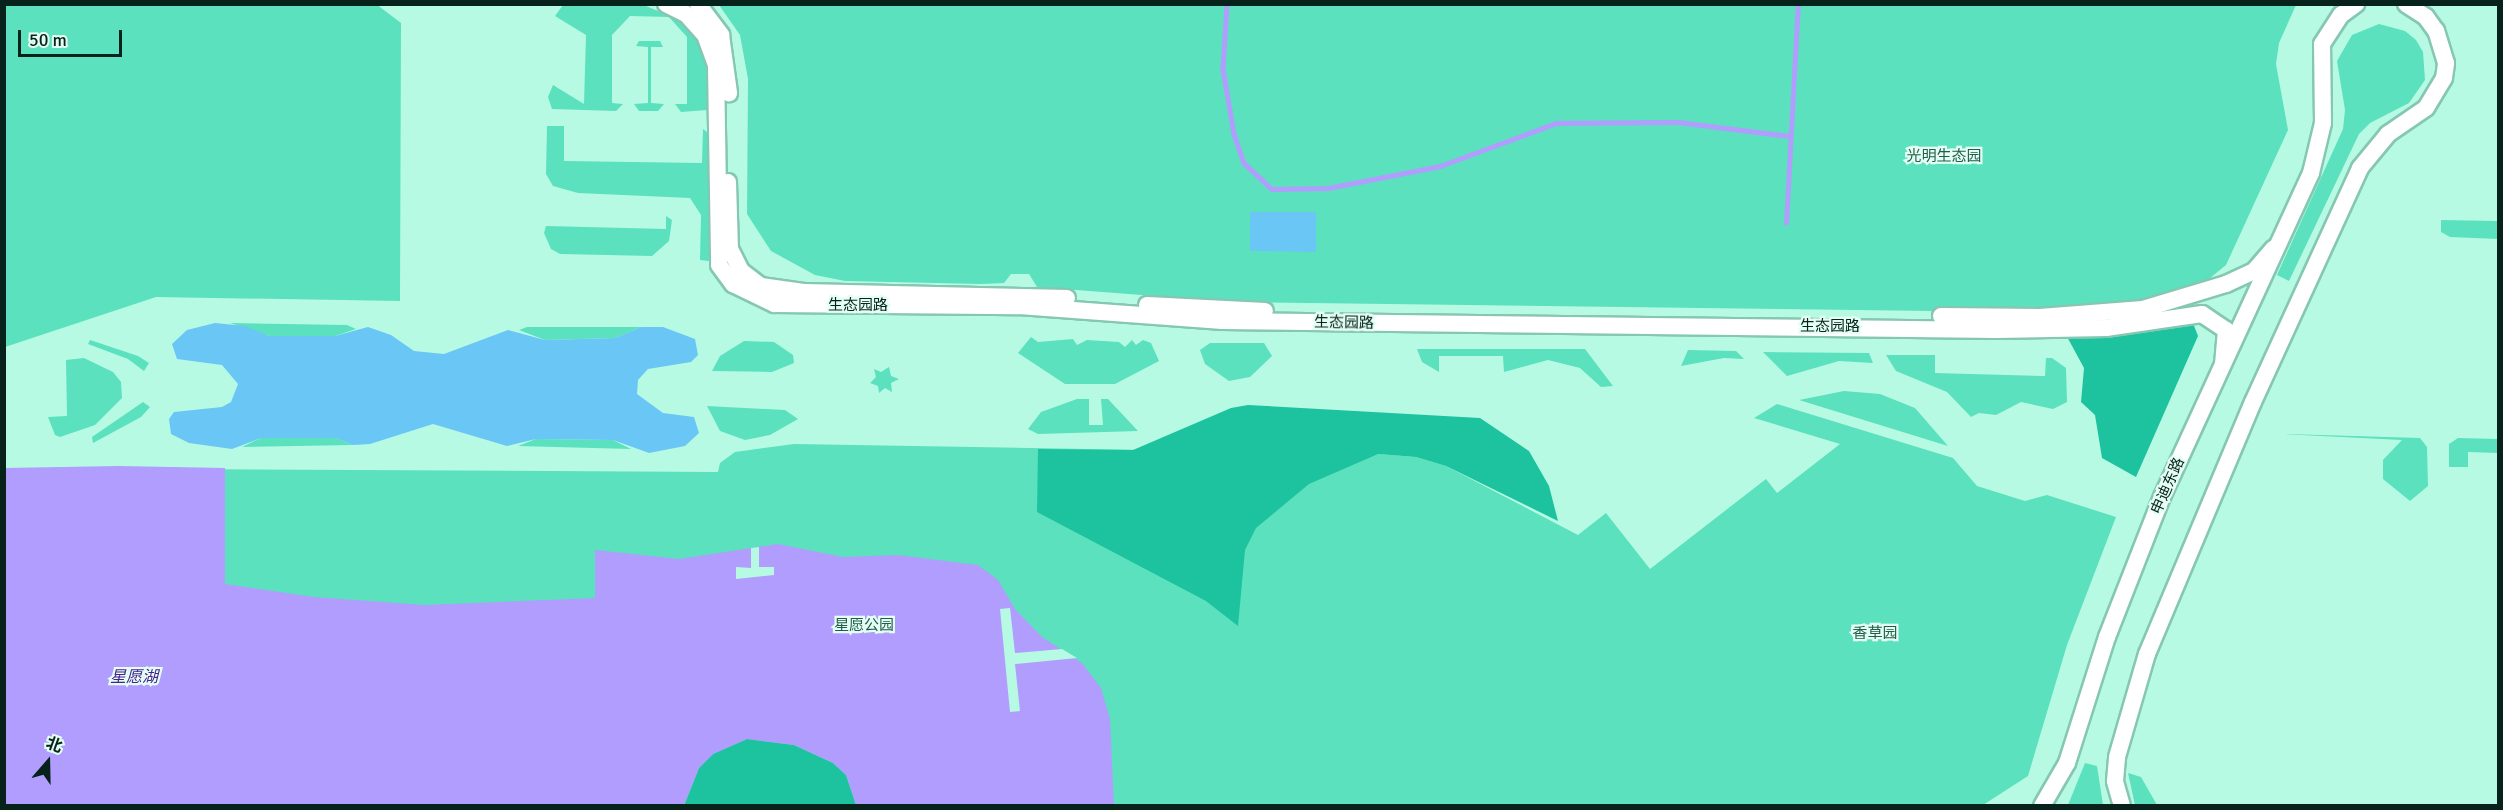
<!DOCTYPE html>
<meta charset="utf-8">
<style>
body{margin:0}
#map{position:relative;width:2503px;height:810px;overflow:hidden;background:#b7fae4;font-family:Signika,"Noto Sans SC",sans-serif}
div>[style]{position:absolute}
.green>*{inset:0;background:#5be1bd}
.forest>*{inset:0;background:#1dc39e}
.water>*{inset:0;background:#b19dfd}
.pier>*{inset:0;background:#b7fae4}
.stream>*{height:4.5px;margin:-2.25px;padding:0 2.25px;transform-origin:2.25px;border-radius:2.25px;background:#b19dfd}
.building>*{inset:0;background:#6ac6f4}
.roads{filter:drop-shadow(2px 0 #85c7b2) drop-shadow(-2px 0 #85c7b2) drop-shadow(0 2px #85c7b2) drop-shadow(0 -2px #85c7b2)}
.secondary>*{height:16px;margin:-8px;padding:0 8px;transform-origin:8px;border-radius:8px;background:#fff}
span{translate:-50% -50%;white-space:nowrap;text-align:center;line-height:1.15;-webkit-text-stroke:4.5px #e4fef4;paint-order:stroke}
.park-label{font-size:15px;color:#225c4c}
.street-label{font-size:15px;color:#06221b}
.water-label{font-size:16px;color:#47228f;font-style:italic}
.frame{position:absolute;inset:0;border:6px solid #06221b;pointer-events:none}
.north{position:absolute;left:18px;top:732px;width:60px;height:60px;-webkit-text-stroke:4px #e4fef4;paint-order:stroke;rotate:20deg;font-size:16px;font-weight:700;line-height:24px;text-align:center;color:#06221b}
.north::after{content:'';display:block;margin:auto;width:21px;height:27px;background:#06221b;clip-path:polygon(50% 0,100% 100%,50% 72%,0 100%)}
.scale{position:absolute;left:18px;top:30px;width:104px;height:27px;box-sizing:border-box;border:3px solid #06221b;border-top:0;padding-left:8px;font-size:18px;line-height:21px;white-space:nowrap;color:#06221b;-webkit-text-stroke:4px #e4fef4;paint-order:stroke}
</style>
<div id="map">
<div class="green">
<i style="clip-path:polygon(376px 4px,401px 23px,400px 301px,156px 297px,5px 347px,5px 5px)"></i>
<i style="clip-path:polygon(563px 5px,646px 6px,684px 22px,699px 39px,709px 66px,707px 110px,681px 112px,675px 104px,687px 104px,687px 37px,669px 17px,630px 16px,612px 35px,612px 103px,623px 104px,616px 111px,552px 109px,548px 97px,553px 85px,584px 104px,586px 35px,555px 16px)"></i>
<i style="clip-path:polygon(719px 5px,2296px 5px,2279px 43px,2276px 64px,2288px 130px,2226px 265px,2204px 283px,2135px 305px,2011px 312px,1233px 302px,1037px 287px,1029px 274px,1011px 274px,1004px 283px,981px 284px,845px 281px,815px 275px,771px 251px,747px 214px,748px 79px,740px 35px)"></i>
<i style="clip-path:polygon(2379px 24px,2405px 31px,2416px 40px,2423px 52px,2425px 80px,2409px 103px,2370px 123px,2359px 134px,2289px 281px,2277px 275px,2343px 129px,2345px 110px,2337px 61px,2352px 35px)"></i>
<i style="clip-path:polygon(639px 41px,660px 41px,663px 47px,651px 47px,651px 103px,664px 104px,658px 111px,639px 111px,634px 104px,648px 103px,648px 47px,636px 46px)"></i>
<i style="clip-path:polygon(547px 126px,564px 126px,564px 161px,702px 163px,703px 129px,710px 134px,709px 261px,700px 260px,701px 215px,690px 198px,578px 193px,553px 186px,546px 174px)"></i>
<i style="clip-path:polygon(666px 216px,672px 220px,669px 241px,652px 256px,560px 254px,551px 249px,544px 233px,546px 226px,666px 229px)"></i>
<i style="clip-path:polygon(2441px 220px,2498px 221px,2498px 239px,2450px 237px,2441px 232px)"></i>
<i style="clip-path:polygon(230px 323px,347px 325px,356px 329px,335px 336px,269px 336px)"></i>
<i style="clip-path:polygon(527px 327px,641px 327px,615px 338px,545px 340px,519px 330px)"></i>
<i style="clip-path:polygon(1031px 337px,1038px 342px,1073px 339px,1077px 345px,1087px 340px,1119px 342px,1125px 347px,1132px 340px,1136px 345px,1143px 340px,1151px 343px,1159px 361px,1115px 384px,1065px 384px,1018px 353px)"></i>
<i style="clip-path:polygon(90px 340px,138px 356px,149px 363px,144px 371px,128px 359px,88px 344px)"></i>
<i style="clip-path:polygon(744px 341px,774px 342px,793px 355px,794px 363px,772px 372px,712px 371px,720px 356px)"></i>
<i style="clip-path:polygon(1210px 343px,1264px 343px,1272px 356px,1250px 377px,1229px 381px,1205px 364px,1200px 350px)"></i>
<i style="clip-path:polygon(1417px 349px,1585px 349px,1613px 386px,1601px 387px,1580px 368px,1548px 360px,1504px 372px,1503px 356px,1439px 356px,1439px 372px,1422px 362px)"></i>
<i style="clip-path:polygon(1688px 350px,1736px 351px,1744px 359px,1724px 358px,1681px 366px)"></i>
<i style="clip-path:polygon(1763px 352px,1869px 353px,1873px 363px,1839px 361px,1787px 376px)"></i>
<i style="clip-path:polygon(1886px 355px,1935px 355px,1935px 373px,2045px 376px,2046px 358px,2052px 358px,2066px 368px,2067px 402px,2053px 409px,2021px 402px,1996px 415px,1979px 413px,1971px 417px,1947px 392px,1896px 371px)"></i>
<i style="clip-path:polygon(84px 358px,113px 372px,121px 382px,122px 398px,95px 425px,60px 437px,55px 435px,48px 417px,67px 416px,66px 360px)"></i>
<i style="clip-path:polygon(889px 367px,891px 376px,899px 379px,891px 383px,892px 392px,885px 388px,879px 393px,878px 386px,870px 383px,876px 377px,874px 369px,881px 372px)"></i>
<i style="clip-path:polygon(1844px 391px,1880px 394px,1915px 408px,1948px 446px,1799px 400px)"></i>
<i style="clip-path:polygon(1077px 399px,1089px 399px,1089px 425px,1103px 425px,1101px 399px,1108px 399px,1138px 431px,1038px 434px,1028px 429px,1041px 412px)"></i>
<i style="clip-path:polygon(143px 402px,150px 407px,141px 417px,93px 443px,92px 437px)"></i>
<i style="clip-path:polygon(1777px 404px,1953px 458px,1977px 486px,2025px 501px,2047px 495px,2116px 517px,2067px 645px,2028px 776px,1983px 805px,5px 806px,4px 468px,718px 472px,720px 463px,735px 452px,794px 444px,1378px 454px,1416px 457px,1446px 466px,1578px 535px,1606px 513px,1650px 569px,1766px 479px,1777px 493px,1840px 444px,1754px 418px)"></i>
<i style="clip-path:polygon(707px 406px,785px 410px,798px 419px,770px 435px,745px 440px,720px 431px)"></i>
<i style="clip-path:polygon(2283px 434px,2420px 438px,2427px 447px,2428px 486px,2410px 501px,2383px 479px,2383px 460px,2402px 440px)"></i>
<i style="clip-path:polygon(261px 438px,336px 438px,353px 445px,242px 447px)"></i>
<i style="clip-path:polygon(2458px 438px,2498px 439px,2498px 453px,2468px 452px,2468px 467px,2449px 467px,2449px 444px)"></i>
<i style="clip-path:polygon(536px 439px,613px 440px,631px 449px,518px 446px)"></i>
<i style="clip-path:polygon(2085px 763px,2097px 766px,2103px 805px,2068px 805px)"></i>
<i style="clip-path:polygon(2128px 773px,2141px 777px,2157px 805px,2135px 805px)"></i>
</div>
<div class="forest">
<i style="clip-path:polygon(2191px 318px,2198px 336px,2136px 477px,2102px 458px,2095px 415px,2081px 402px,2084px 368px,2065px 333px)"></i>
<i style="clip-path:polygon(1248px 405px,1480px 418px,1529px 451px,1549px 486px,1558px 521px,1446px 466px,1416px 457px,1378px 454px,1309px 484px,1256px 528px,1245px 550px,1238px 626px,1206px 601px,1037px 512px,1038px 449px,1133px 450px,1231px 408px)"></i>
<i style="clip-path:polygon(747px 739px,794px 745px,833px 763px,846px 775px,856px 805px,684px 806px,699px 768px,713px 754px)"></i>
</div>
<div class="water">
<i style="clip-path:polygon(119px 466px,225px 468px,225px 584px,314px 597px,425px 605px,595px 598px,595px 550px,679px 559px,778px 544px,843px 557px,898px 555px,978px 565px,998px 580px,1015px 609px,1042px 637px,1082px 663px,1101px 688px,1110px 719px,1114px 805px,856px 805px,846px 775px,833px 763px,794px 745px,747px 739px,713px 754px,699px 768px,684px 805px,5px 805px,4px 468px)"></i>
</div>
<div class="pier">
<i style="clip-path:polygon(759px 547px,759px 567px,774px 567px,774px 575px,736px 579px,736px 567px,751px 568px,751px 548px)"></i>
<i style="clip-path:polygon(1010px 608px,1015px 653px,1062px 649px,1077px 658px,1015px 664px,1020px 711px,1010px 712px,1000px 609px)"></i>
</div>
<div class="stream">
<i style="left:1227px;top:4px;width:65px;rotate:93.5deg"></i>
<i style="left:1223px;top:69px;width:66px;rotate:80.4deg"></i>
<i style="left:1234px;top:134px;width:31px;rotate:71deg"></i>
<i style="left:1244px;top:163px;width:38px;rotate:43deg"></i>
<i style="left:1272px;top:189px;width:56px;rotate:-1deg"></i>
<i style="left:1328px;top:188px;width:114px;rotate:-11.1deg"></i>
<i style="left:1440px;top:166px;width:124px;rotate:-20.3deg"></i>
<i style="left:1556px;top:123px;width:122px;rotate:-0.5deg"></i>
<i style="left:1678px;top:122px;width:112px;rotate:7.2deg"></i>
<i style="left:1786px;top:223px;width:219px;rotate:-86.9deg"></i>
</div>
<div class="building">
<i style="clip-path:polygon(1250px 212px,1316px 212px,1316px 252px,1250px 251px)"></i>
<i style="clip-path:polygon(215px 323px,245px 326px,269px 336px,335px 336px,368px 327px,391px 335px,414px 351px,444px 354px,508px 330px,545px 340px,615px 338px,641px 327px,663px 327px,695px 339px,698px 355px,691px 362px,648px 369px,638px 380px,637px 394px,663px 413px,694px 417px,699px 433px,685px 446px,649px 453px,613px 440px,536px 439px,507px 446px,433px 424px,370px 444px,353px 445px,336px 438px,261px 438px,232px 449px,189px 443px,171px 434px,169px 419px,174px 412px,222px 407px,231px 402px,238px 384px,222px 365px,177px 359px,172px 344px,187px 330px)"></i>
</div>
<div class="roads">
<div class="secondary">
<i style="left:666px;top:4px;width:22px;rotate:27deg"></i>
<i style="left:686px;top:14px;width:28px;rotate:48deg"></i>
<i style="left:705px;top:35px;width:32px;rotate:70deg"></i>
<i style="left:716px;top:65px;width:200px;rotate:89.1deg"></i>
<i style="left:719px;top:265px;width:24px;rotate:54deg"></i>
<i style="left:733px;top:284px;width:46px;rotate:26deg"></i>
<i style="left:774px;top:304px;width:245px;rotate:0.5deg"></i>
<i style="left:1019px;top:306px;width:204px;rotate:4.2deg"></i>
<i style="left:1222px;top:321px;width:775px;rotate:0.67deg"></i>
<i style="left:1997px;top:330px;width:109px;rotate:-1.1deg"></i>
<i style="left:2106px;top:328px;width:97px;rotate:-8.3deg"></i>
<i style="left:2202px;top:314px;width:29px;rotate:34deg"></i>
<i style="left:2226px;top:330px;width:33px;rotate:95deg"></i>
<i style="left:698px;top:4px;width:39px;rotate:53deg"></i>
<i style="left:721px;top:35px;width:59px;rotate:82.1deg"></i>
<i style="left:728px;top:182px;width:67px;rotate:88.3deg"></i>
<i style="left:730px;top:249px;width:25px;rotate:63deg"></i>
<i style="left:741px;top:271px;width:25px;rotate:37deg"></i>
<i style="left:761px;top:286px;width:43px;rotate:7.9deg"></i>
<i style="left:804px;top:292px;width:263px;rotate:1.3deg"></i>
<i style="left:1147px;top:305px;width:118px;rotate:2.9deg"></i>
<i style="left:1941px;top:316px;width:99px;rotate:0.6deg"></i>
<i style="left:2040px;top:317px;width:103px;rotate:-4.4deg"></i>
<i style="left:2143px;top:309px;width:87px;rotate:-16.8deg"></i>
<i style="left:2226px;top:284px;width:31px;rotate:-25deg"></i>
<i style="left:2254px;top:271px;width:30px;rotate:-49deg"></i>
<i style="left:2042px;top:806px;width:50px;rotate:-59.8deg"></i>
<i style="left:2067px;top:763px;width:132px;rotate:-72.4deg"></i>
<i style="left:2107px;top:637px;width:150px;rotate:-68.6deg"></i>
<i style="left:2162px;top:497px;width:357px;rotate:-65.3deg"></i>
<i style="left:2311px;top:173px;width:51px;rotate:-76.5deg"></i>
<i style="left:2323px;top:123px;width:79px;rotate:-90.7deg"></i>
<i style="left:2322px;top:44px;width:35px;rotate:-57deg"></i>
<i style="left:2341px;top:15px;width:19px;rotate:-36deg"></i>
<i style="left:2122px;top:806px;width:26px;rotate:-106deg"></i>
<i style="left:2115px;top:781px;width:24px;rotate:-85deg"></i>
<i style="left:2117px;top:757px;width:107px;rotate:-73.8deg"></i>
<i style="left:2147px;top:654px;width:273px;rotate:-67.2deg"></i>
<i style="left:2253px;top:402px;width:257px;rotate:-65.4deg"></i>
<i style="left:2360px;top:168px;width:44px;rotate:-50.5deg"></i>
<i style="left:2388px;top:134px;width:46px;rotate:-34.4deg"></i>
<i style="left:2426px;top:108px;width:35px;rotate:-59deg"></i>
<i style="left:2444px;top:78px;width:15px;rotate:-82deg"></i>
<i style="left:2446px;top:63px;width:34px;rotate:-107deg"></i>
<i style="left:2436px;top:31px;width:17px;rotate:-126deg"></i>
<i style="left:2426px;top:17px;width:24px;rotate:-147deg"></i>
</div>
</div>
<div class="park-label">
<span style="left:1944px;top:157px">光明生态园</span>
<span style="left:864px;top:626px">星愿公园</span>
<span style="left:1875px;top:634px">香草园</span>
</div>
<div class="street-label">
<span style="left:858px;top:306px">生态园路</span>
<span style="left:1344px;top:323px;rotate:1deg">生态园路</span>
<span style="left:1830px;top:327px">生态园路</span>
<span style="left:2168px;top:486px;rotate:-66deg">申迪东路</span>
</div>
<div class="water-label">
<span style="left:134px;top:677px">星愿湖</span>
</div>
<div class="frame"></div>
<div class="north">北</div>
<div class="scale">50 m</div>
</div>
